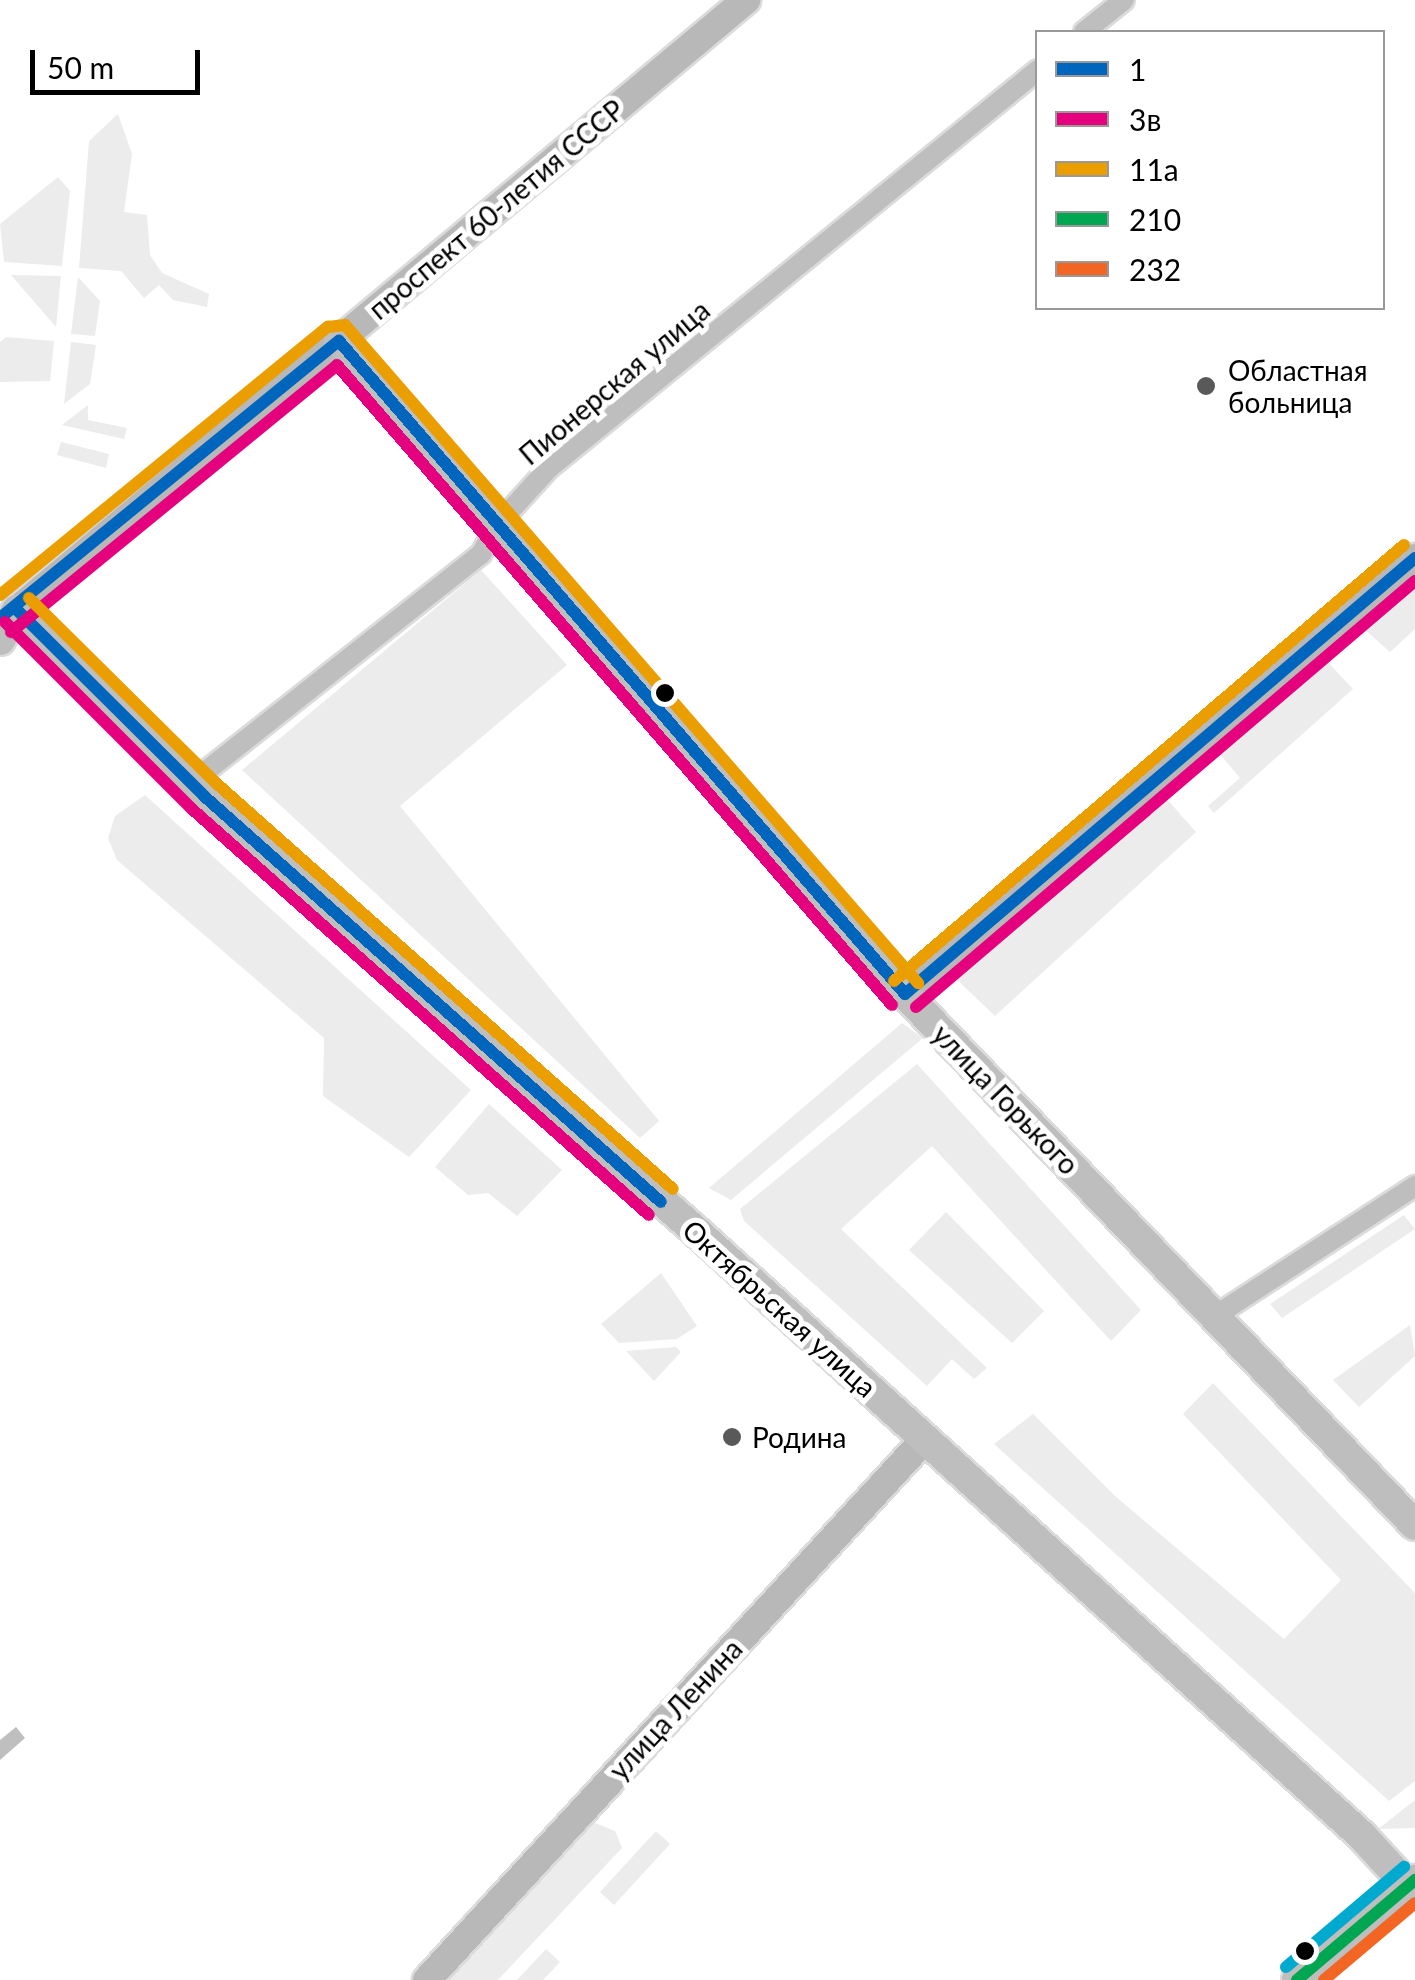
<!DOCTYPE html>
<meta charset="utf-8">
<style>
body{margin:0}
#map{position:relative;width:1415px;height:1980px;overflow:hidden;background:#fff;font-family:Lato,sans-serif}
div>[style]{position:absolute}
.green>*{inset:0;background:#ececec}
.water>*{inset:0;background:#bfbfbf}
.roads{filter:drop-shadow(2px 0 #dbdbdb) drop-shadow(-2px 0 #dbdbdb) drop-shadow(0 2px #dbdbdb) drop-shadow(0 -2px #dbdbdb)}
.street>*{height:20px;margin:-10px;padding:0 10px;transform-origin:10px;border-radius:10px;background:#bebebe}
.secondary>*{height:28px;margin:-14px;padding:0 14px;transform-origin:14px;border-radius:14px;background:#b8b8b8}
.primary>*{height:30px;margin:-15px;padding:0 15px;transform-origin:15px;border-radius:15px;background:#bebebe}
.bus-1>*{height:12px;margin:-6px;padding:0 6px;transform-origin:6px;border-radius:6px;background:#0065bd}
.bus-2>*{height:12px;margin:-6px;padding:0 6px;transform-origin:6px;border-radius:6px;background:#e5007d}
.bus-3>*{height:12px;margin:-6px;padding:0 6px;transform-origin:6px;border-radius:6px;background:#eb9e00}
.bus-4>*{height:12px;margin:-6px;padding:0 6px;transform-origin:6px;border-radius:6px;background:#00a651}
.bus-5>*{height:12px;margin:-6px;padding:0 6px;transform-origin:6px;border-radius:6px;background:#f26522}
.bus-6>*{height:12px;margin:-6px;padding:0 6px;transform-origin:6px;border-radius:6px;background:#00a9ce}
.dots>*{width:28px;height:28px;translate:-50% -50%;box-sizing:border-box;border:5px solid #fff;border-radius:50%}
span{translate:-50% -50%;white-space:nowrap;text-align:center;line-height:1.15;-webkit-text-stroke:10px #fff;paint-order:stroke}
.street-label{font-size:28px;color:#000}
.poi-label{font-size:28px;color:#000}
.left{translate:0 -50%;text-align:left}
.legend{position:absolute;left:1035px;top:30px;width:350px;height:280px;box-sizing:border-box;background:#fff;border:2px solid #999;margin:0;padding:12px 18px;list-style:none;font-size:30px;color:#000}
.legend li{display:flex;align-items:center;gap:20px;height:50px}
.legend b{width:50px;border:2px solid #999}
.scale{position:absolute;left:30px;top:50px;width:170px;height:45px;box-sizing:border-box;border:5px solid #000;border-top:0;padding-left:12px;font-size:30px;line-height:35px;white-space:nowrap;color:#000;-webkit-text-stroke:8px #fff;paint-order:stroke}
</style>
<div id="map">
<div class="green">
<i style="clip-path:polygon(118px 114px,132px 154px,124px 212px,147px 215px,150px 255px,162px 273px,209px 294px,207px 307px,173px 300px,159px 285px,144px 298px,121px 271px,79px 268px,89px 141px)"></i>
<i style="clip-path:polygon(58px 177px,70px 191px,62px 266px,4px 262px,0 224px)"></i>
<i style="clip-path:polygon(11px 275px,61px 276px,56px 327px)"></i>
<i style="clip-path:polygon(78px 277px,100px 301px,95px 336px,71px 334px)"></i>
<i style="clip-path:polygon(6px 337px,54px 341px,50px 381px,0 382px,0 342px)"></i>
<i style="clip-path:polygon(71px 342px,96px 345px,90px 384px,64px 404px)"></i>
<i style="clip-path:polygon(88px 405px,88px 420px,127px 428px,124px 439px,62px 425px)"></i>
<i style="clip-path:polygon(61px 442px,109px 454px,106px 468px,57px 455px)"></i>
<i style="clip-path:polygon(481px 570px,567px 665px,400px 806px,659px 1121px,640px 1138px,242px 770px)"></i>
<i style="clip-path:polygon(1415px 577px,1415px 629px,1390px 652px,1364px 629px,1367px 619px)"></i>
<i style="clip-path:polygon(1326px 660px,1353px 689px,1214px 813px,1208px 806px,1240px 778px,1219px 753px,1184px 779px)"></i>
<i style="clip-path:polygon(145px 795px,471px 1090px,409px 1157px,323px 1096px,324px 1038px,117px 860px,108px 838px,115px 816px)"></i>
<i style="clip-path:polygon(1165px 797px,1196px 832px,995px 1016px,951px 974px)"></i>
<i style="clip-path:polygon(902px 1023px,923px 1038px,731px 1200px,709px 1188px)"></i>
<i style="clip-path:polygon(917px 1064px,1141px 1310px,1111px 1341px,932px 1146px,841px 1229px,987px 1368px,974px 1379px,952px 1359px,927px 1386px,744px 1221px,740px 1209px)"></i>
<i style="clip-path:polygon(489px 1104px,562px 1170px,517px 1216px,488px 1193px,468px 1195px,435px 1167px)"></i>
<i style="clip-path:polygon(946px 1212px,1044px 1311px,1012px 1343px,909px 1250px)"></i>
<i style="clip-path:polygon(1404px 1215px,1415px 1229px,1282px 1318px,1270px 1304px)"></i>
<i style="clip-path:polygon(661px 1273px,697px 1326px,677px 1339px,619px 1343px,601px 1324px)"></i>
<i style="clip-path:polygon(1410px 1325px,1415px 1356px,1359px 1407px,1333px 1380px)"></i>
<i style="clip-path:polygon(676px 1347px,681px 1352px,654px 1381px,626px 1351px)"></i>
<i style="clip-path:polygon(1213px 1383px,1415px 1593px,1415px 1781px,1389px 1801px,994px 1444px,1033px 1414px,1115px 1496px,1284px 1639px,1341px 1580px,1183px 1414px)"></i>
<i style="clip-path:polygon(1415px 1800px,1415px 1828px,1378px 1829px)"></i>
<i style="clip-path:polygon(593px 1822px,615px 1831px,622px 1848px,498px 1980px,446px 1980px)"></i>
<i style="clip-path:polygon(656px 1831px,670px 1844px,614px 1905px,600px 1892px)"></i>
<i style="clip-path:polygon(546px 1949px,560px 1962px,543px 1980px,517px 1980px)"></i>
</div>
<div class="water">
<i style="clip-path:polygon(16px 1727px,25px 1738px,0 1760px,0 1740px)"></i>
</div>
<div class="roads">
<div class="street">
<i style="left:1084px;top:32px;width:51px;rotate:-38.7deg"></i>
<i style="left:191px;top:783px;width:370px;rotate:-38.3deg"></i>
<i style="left:481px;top:554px;width:34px;rotate:-60deg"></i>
<i style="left:498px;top:524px;width:76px;rotate:-47.7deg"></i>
<i style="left:549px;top:468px;width:630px;rotate:-39.14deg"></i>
<i style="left:1215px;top:1316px;width:239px;rotate:-33deg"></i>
</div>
<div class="secondary">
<i style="left:17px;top:610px;width:951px;rotate:-39.92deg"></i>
<i style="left:905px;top:994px;width:671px;rotate:-40.53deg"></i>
<i style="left:427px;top:1980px;width:735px;rotate:-47.37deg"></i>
</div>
<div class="primary">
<i style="left:339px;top:341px;width:864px;rotate:49.08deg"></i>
<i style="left:905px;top:994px;width:736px;rotate:46.16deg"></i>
<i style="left:17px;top:610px;width:264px;rotate:44.8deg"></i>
<i style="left:204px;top:796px;width:660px;rotate:41.5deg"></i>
<i style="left:698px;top:1233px;width:897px;rotate:42.24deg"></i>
<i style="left:1362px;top:1836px;width:68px;rotate:47.4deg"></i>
<i style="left:0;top:640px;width:34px;rotate:-60deg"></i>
<i style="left:1297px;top:1980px;width:155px;rotate:-40.3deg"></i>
</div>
</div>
<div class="bus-1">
<i style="left:17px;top:610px;width:264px;rotate:44.8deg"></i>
<i style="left:204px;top:796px;width:611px;rotate:41.62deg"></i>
<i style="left:0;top:618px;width:438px;rotate:-39.3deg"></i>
<i style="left:339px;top:341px;width:864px;rotate:49.08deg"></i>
<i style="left:905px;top:994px;width:671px;rotate:-40.53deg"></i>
</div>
<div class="bus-2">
<i style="left:5px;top:622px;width:264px;rotate:45deg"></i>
<i style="left:192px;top:809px;width:611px;rotate:41.62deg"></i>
<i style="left:11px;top:632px;width:421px;rotate:-39.3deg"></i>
<i style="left:337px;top:365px;width:847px;rotate:49.07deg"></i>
<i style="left:916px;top:1007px;width:656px;rotate:-40.49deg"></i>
</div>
<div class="bus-3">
<i style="left:0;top:595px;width:424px;rotate:-39.3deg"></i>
<i style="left:328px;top:327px;width:17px;rotate:-7deg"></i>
<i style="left:345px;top:325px;width:873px;rotate:48.95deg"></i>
<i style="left:29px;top:598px;width:263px;rotate:44.7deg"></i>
<i style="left:216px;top:783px;width:611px;rotate:41.62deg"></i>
<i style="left:894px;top:981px;width:671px;rotate:-40.53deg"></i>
</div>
<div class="bus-4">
<i style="left:1297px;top:1980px;width:155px;rotate:-40.3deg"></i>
</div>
<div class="bus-5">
<i style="left:1324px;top:1980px;width:119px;rotate:-40.2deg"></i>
</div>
<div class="bus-6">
<i style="left:1286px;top:1967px;width:155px;rotate:-40.3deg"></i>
</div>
<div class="dots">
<i style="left:1206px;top:386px;background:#595959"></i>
<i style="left:665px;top:693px;background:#000"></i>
<i style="left:732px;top:1437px;background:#595959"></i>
<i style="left:1305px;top:1951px;background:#000"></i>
</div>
<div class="street-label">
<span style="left:496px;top:209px;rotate:-40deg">проспект 60-летия СССР</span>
<span style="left:614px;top:382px;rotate:-40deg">Пионерская улица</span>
<span style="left:1006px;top:1099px;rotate:46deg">улица Горького</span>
<span style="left:780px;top:1308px;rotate:42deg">Октябрьская улица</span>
<span style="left:675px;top:1709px;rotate:-47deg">улица Ленина</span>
</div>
<div class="poi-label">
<span class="left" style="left:1228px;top:386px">Областная<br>больница</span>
<span class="left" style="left:752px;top:1437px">Родина</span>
</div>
<ul class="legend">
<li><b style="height:12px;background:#0065bd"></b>1</li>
<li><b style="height:12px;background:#e5007d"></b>3в</li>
<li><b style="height:12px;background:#eb9e00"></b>11а</li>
<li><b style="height:12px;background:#00a651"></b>210</li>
<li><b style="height:12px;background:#f26522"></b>232</li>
</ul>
<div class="scale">50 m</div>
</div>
